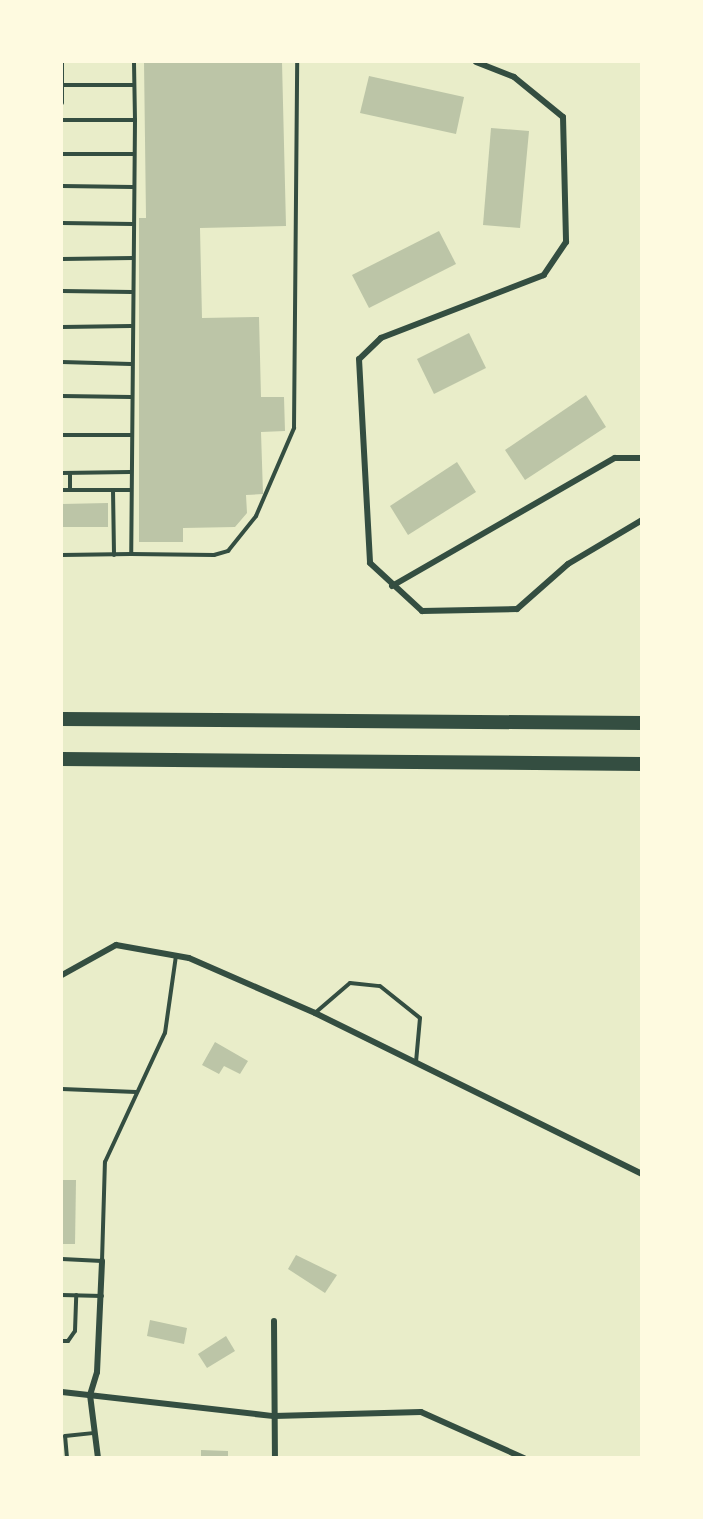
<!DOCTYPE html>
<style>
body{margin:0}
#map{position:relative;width:703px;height:1519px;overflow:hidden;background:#e9edc9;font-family:"Titillium Web",sans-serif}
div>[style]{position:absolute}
.building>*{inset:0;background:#bcc5a7}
.service>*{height:4px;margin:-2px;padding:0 2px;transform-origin:2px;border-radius:2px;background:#344e41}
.minor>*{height:6px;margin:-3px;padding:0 3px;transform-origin:3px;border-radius:3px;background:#344e41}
.trunk>*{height:14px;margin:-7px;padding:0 7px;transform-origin:7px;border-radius:7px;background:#344e41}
span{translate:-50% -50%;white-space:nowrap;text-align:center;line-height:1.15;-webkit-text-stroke:5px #fefae0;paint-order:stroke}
.frame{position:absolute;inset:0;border:63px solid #fefae0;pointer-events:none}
</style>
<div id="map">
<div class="building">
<i style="clip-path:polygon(144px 62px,282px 62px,286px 226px,200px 228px,202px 318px,259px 317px,261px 397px,284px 397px,285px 431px,261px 432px,263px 494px,246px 495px,247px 513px,235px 527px,183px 528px,183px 542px,139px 542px,139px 218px,146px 218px)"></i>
<i style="clip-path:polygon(369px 76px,464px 97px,456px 134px,360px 113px)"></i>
<i style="clip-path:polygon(491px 128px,529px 131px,520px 228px,483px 225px)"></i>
<i style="clip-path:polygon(439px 231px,456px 264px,369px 308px,352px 275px)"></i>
<i style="clip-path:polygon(469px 333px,486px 368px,434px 394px,417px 359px)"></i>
<i style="clip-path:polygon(586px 395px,606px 427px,525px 480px,505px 450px)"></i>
<i style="clip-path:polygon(457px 462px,476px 492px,408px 535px,390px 506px)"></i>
<i style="clip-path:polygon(108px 503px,108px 527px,62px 527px,62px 504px)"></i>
<i style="clip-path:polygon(215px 1042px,248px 1061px,240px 1074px,224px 1066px,219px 1074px,202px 1065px)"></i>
<i style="clip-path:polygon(62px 1180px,76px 1180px,75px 1244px,62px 1244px)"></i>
<i style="clip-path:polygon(296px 1255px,337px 1275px,325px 1293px,288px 1269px)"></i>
<i style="clip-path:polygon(150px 1320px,187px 1328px,184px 1344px,147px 1336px)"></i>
<i style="clip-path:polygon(226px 1336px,235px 1351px,207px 1368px,198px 1354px)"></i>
<i style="clip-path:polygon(201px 1450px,228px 1451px,228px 1458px,201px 1458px)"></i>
</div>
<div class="service">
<i style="left:62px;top:85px;width:72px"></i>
<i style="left:62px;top:103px;width:41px;rotate:-90deg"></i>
<i style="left:62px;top:120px;width:73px"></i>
<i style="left:135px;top:120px;width:58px;rotate:-91deg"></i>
<i style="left:135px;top:120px;width:434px;rotate:90.5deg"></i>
<i style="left:131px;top:554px;width:83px;rotate:0.7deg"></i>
<i style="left:214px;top:555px;width:15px;rotate:-16deg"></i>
<i style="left:228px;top:551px;width:45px;rotate:-51.3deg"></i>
<i style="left:256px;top:516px;width:96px;rotate:-66.6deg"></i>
<i style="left:294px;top:428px;width:366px;rotate:-89.5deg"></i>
<i style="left:62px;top:154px;width:71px"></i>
<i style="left:62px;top:186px;width:71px;rotate:0.8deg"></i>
<i style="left:62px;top:223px;width:71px;rotate:0.8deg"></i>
<i style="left:62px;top:259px;width:71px;rotate:-0.8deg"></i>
<i style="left:62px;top:291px;width:70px;rotate:0.8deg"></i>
<i style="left:62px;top:327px;width:69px;rotate:-0.8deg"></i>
<i style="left:62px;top:362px;width:69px;rotate:1.7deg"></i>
<i style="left:62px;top:396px;width:69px;rotate:0.8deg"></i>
<i style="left:62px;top:435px;width:69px"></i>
<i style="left:62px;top:473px;width:68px;rotate:-0.8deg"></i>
<i style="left:70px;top:473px;width:17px;rotate:90deg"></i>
<i style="left:62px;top:490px;width:68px"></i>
<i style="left:113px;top:490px;width:65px;rotate:89.1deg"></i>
<i style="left:62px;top:555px;width:69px;rotate:-0.8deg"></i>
<i style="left:315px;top:1013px;width:46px;rotate:-40.6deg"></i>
<i style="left:350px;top:983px;width:30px;rotate:6deg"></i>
<i style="left:380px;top:986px;width:51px;rotate:38.7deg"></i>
<i style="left:420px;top:1018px;width:44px;rotate:95.2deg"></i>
<i style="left:62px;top:1089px;width:74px;rotate:2.3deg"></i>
<i style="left:62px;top:1259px;width:40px;rotate:2.9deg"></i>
<i style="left:102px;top:1261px;width:99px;rotate:-88.3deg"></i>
<i style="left:105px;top:1162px;width:142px;rotate:-65.1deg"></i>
<i style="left:165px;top:1033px;width:78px;rotate:-81.9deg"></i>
<i style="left:62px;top:1295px;width:40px;rotate:1.4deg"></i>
<i style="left:62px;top:1341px;width:6px"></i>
<i style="left:68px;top:1341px;width:12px;rotate:-55deg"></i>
<i style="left:75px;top:1331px;width:36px;rotate:-88deg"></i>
<i style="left:67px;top:1458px;width:22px;rotate:-95deg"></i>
<i style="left:65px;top:1436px;width:30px;rotate:-6deg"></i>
</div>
<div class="minor">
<i style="left:476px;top:62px;width:41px;rotate:21.5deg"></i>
<i style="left:514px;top:77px;width:63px;rotate:39.2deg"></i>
<i style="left:563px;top:117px;width:125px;rotate:88.6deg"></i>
<i style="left:566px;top:242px;width:40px;rotate:124deg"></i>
<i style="left:544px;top:275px;width:175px;rotate:158.9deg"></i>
<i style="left:381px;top:338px;width:30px;rotate:136deg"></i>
<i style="left:359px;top:359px;width:204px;rotate:86.9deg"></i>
<i style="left:370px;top:563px;width:71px;rotate:42.7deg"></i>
<i style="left:422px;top:611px;width:95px;rotate:-1.2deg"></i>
<i style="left:517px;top:609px;width:68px;rotate:-41.4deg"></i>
<i style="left:568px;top:564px;width:86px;rotate:-30.7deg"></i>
<i style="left:392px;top:586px;width:257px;rotate:-29.9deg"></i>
<i style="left:615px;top:458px;width:27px"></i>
<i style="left:62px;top:975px;width:62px;rotate:-29.1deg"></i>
<i style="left:116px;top:945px;width:74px;rotate:10.1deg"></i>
<i style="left:189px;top:958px;width:137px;rotate:23.6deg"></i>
<i style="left:315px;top:1013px;width:364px;rotate:26.2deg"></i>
<i style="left:274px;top:1321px;width:137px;rotate:89.6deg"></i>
<i style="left:62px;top:1392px;width:213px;rotate:6.5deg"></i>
<i style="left:274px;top:1416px;width:147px;rotate:-1.6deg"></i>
<i style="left:421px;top:1412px;width:113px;rotate:24.1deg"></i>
<i style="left:98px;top:1458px;width:64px;rotate:-97.2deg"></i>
<i style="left:90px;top:1395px;width:24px;rotate:-73deg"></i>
<i style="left:97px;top:1372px;width:111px;rotate:-87.4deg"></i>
</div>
<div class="trunk">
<i style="left:62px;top:719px;width:580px;rotate:0.4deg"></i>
<i style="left:62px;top:759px;width:580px;rotate:0.49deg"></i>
</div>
<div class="frame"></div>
</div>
